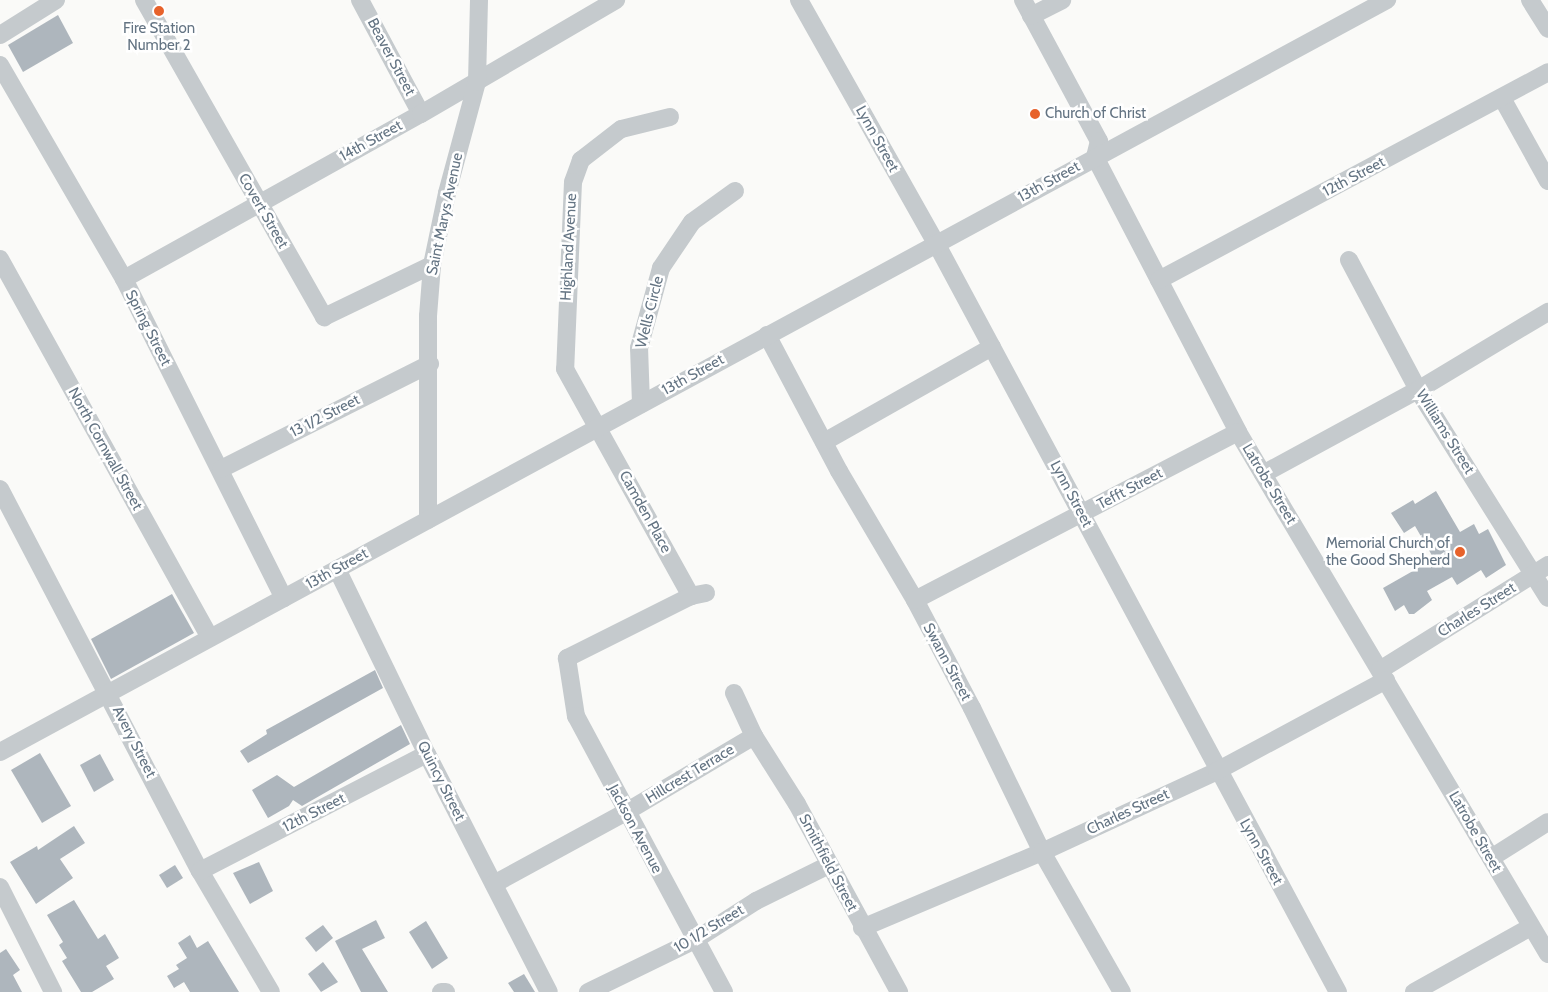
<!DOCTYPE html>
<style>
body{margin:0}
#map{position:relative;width:1548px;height:992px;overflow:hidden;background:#fafaf8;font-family:Cabin,sans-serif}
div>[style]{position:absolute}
.building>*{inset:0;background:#aeb6bd}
.minor>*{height:18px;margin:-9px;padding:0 9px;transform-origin:9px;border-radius:9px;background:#c5cacd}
.dots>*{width:14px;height:14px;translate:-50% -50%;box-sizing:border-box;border:2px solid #fff;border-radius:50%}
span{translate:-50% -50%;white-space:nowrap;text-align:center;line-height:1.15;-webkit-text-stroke:5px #fff;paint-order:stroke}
.poi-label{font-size:15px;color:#647483}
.left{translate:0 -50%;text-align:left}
.right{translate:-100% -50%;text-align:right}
.street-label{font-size:15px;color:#647483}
</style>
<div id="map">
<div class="building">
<i style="clip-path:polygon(58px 15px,73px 43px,23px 72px,8px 45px)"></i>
<i style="clip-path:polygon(1436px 491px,1460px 532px,1474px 524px,1479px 534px,1488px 529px,1506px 565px,1486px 578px,1481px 570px,1457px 585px,1452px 577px,1427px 591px,1432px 600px,1414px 614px,1409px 614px,1404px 605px,1395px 611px,1383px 588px,1434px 559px,1415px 526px,1404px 533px,1391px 513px,1413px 500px,1415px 504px)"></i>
<i style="clip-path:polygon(172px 594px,194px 633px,111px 679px,91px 639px)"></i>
<i style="clip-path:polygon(375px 670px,383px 688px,248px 763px,240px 751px,267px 734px,266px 730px)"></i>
<i style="clip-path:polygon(401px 725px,410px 744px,302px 806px,293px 800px,289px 806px,268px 818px,252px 790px,277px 775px,294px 787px)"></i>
<i style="clip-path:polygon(40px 753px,71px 806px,42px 823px,11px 770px)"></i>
<i style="clip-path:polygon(100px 754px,114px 780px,94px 792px,80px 765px)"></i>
<i style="clip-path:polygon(74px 826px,85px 843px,60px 859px,73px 878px,36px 904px,10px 862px,37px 846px,38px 850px)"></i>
<i style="clip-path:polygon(259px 862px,273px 891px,250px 904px,233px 873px)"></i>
<i style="clip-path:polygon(175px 865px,183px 878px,167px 888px,159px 875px)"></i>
<i style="clip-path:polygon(74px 900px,98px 939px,105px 934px,119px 958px,106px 966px,114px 979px,92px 992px,81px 992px,62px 961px,67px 958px,59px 945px,63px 942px,47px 915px)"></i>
<i style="clip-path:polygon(376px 920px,385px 938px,362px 949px,388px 992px,361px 992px,335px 941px)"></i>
<i style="clip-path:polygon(426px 921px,448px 958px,432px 969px,409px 932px)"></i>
<i style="clip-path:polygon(323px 925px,333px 938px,316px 952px,305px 938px)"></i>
<i style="clip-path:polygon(190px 935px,197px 948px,208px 941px,239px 992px,190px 992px,184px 982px,174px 988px,167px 976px,179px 969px,176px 965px,187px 958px,178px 943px)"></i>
<i style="clip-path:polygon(6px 949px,20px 970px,13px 975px,22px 992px,0 992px,0 953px)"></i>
<i style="clip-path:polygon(323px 962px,338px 982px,321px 992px,308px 974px)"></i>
<i style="clip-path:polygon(524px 974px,535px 992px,514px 992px,508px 983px)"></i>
</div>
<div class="minor">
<i style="left:144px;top:0;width:365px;rotate:60.4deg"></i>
<i style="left:324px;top:317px;width:120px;rotate:-25.7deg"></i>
<i style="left:360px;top:0;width:129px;rotate:61.8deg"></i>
<i style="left:799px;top:0;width:279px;rotate:60.6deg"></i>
<i style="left:936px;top:243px;width:850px;rotate:61.78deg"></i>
<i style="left:1023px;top:0;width:160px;rotate:61.7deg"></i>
<i style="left:1099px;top:141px;width:16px;rotate:104deg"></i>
<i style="left:1095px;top:157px;width:310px;rotate:62.5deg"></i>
<i style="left:1238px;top:432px;width:607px;rotate:59.3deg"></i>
<i style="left:1530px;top:0;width:34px;rotate:58deg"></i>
<i style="left:1031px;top:16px;width:35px;rotate:-27deg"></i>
<i style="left:0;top:35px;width:66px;rotate:-32deg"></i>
<i style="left:0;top:65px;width:247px;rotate:59.9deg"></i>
<i style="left:124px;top:279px;width:357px;rotate:63.4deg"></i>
<i style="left:1502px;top:98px;width:95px;rotate:61deg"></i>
<i style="left:670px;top:117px;width:50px;rotate:166.2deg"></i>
<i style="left:621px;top:129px;width:51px;rotate:142.2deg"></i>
<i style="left:581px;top:160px;width:23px;rotate:110deg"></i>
<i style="left:573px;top:182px;width:187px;rotate:92.4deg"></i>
<i style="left:565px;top:369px;width:260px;rotate:61deg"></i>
<i style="left:0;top:259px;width:433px;rotate:61deg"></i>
<i style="left:1349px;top:260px;width:147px;rotate:62deg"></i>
<i style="left:1418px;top:390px;width:245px;rotate:58deg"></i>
<i style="left:124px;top:279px;width:340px;rotate:-29.1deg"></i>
<i style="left:421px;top:114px;width:226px;rotate:-30.3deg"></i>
<i style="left:1159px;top:280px;width:441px;rotate:-28.1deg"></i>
<i style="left:767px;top:335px;width:154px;rotate:62.1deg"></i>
<i style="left:839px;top:471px;width:150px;rotate:59.5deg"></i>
<i style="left:915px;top:600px;width:122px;rotate:62.2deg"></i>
<i style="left:972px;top:708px;width:160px;rotate:64.1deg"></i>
<i style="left:1042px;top:852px;width:161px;rotate:60.3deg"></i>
<i style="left:641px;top:404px;width:56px;rotate:-92deg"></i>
<i style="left:639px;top:348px;width:83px;rotate:-74.6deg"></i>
<i style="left:661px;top:268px;width:55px;rotate:-56deg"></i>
<i style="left:692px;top:222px;width:53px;rotate:-35.8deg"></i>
<i style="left:824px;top:442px;width:193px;rotate:-29.5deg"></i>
<i style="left:221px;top:469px;width:234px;rotate:-26.7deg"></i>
<i style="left:1263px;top:474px;width:176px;rotate:-28.5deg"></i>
<i style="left:1418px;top:390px;width:152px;rotate:-31deg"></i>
<i style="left:0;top:489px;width:431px;rotate:62.4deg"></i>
<i style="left:200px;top:871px;width:140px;rotate:59.6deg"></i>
<i style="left:428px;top:520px;width:204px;rotate:-90deg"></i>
<i style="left:428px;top:316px;width:51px;rotate:-85.5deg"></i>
<i style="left:432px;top:265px;width:74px;rotate:-78.2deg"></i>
<i style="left:447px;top:193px;width:115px;rotate:-74.9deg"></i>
<i style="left:477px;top:82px;width:82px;rotate:-88.6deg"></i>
<i style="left:337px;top:569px;width:206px;rotate:64.1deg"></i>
<i style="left:427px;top:754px;width:267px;rotate:62.9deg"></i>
<i style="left:706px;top:593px;width:15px;rotate:169deg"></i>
<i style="left:691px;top:596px;width:139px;rotate:153.4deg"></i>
<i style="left:567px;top:658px;width:59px;rotate:81.2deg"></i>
<i style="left:576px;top:716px;width:313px;rotate:61.8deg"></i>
<i style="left:915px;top:600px;width:364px;rotate:-27.5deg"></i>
<i style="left:1380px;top:670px;width:198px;rotate:-32deg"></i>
<i style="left:734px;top:693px;width:47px;rotate:65.1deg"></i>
<i style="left:754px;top:736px;width:80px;rotate:57.7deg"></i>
<i style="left:797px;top:804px;width:214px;rotate:61.5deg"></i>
<i style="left:0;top:752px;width:1578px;rotate:-28.47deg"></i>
<i style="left:1491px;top:858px;width:67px;rotate:-32.3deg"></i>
<i style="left:200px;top:871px;width:255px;rotate:-27.3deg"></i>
<i style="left:494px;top:884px;width:150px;rotate:-28.6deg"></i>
<i style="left:626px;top:812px;width:149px;rotate:-30.7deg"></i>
<i style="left:0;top:887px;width:118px;rotate:63.2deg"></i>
<i style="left:862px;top:928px;width:195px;rotate:-22.9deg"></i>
<i style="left:1042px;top:852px;width:193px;rotate:-24.8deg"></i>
<i style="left:1217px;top:771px;width:192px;rotate:-28.3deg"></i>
<i style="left:441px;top:992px;width:5px"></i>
<i style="left:588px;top:992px;width:119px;rotate:-25.9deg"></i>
<i style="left:695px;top:940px;width:72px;rotate:-32.6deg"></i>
<i style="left:756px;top:901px;width:81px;rotate:-26.3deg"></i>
<i style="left:1414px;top:992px;width:134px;rotate:-29.1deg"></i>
</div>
<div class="dots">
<i style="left:159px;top:11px;background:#e7622b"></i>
<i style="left:1035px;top:114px;background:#e7622b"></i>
<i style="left:1460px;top:552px;background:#e7622b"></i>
</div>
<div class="poi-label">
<span style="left:159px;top:37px">Fire Station<br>Number 2</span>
<span class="left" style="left:1045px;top:114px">Church of Christ</span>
<span class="right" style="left:1450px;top:552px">Memorial Church of<br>the Good Shepherd</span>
</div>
<div class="street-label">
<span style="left:391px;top:57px;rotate:62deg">Beaver Street</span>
<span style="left:877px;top:139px;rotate:61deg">Lynn Street</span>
<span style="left:371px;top:141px;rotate:-29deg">14th Street</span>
<span style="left:1354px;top:177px;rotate:-28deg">12th Street</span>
<span style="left:1049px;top:182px;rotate:-29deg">13th Street</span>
<span style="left:263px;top:211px;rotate:60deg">Covert Street</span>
<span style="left:445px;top:214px;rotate:-78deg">Saint Marys Avenue</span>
<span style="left:569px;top:247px;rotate:-87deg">Highland Avenue</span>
<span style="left:650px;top:312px;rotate:-76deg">Wells Circle</span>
<span style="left:148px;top:328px;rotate:63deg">Spring Street</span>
<span style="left:693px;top:375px;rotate:-29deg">13th Street</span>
<span style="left:325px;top:416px;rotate:-27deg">13 1/2 Street</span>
<span style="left:1445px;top:432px;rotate:58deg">Williams Street</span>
<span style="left:105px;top:449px;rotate:61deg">North Cornwall Street</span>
<span style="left:1269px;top:484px;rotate:59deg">Latrobe Street</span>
<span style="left:1130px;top:489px;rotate:-28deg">Tefft Street</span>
<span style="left:1071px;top:494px;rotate:62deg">Lynn Street</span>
<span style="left:645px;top:512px;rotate:61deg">Camden Place</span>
<span style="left:337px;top:569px;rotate:-29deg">13th Street</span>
<span style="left:1477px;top:610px;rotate:-32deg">Charles Street</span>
<span style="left:947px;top:662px;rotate:62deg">Swann Street</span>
<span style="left:134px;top:742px;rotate:63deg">Avery Street</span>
<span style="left:690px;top:774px;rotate:-31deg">Hillcrest Terrace</span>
<span style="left:441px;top:781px;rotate:63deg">Quincy Street</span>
<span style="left:1128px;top:812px;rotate:-25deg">Charles Street</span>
<span style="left:314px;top:813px;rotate:-27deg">12th Street</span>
<span style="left:635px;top:829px;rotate:62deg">Jackson Avenue</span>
<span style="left:1475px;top:832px;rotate:60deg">Latrobe Street</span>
<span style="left:1261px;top:852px;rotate:61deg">Lynn Street</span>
<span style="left:828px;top:863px;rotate:62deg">Smithfield Street</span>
<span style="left:709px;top:929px;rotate:-31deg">10 1/2 Street</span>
</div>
</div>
